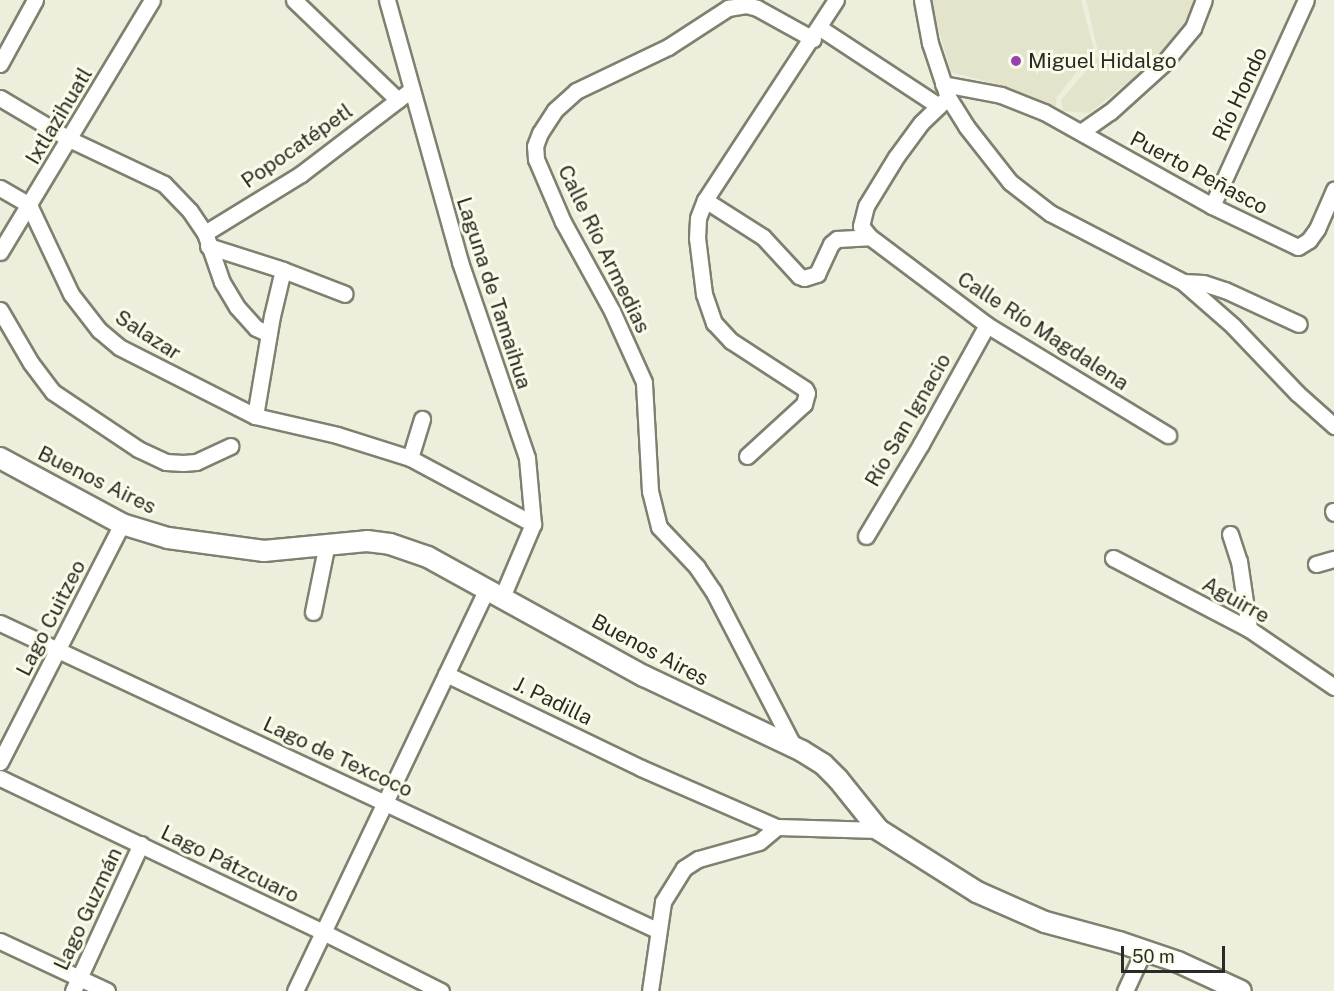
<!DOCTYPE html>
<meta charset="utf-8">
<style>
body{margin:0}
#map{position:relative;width:1334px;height:991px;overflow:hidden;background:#edeedc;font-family:"Public Sans",sans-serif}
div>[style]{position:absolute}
.built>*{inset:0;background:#e3e4cb}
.roads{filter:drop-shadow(2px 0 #7f806f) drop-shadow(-2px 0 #7f806f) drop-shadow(0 2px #7f806f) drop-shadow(0 -2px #7f806f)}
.minor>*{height:15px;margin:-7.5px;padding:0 7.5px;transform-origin:7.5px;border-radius:7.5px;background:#fff}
.tertiary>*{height:20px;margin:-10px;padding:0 10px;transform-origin:10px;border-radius:10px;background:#fff}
.dots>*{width:16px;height:16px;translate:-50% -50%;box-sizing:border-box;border:3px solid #fafbe9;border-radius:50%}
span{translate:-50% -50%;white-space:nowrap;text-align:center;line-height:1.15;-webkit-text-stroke:6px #fafbe9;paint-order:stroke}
.poi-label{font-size:21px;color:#2b2b25}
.left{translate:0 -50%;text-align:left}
.street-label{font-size:21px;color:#2b2b25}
.scale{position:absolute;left:1121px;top:946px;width:104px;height:27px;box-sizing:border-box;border:3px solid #2b2b25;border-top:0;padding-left:8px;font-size:18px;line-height:21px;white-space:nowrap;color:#2b2b25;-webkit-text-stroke:4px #fafbe9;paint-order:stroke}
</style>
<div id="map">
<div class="built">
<i style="clip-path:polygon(930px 0,1081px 0,1094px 50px,1057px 97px,1055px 109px,1000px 85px,951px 72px)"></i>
<i style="clip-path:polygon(1086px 0,1193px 0,1190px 23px,1156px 60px,1089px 113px,1063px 111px,1061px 100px,1099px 56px)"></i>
</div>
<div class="roads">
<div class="minor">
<i style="left:294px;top:0;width:144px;rotate:43.9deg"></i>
<i style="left:387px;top:0;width:272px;rotate:74.4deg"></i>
<i style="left:460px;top:262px;width:207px;rotate:71.1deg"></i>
<i style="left:527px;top:458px;width:66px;rotate:84.8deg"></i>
<i style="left:533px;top:524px;width:79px;rotate:113deg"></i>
<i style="left:922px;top:0;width:44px;rotate:79.5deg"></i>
<i style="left:930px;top:43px;width:57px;rotate:71.6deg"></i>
<i style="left:948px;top:97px;width:34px;rotate:58deg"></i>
<i style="left:966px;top:126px;width:71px;rotate:51.8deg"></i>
<i style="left:1010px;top:182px;width:51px;rotate:37.8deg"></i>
<i style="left:1050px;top:213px;width:150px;rotate:27.4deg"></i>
<i style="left:1183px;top:282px;width:67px;rotate:41.3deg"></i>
<i style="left:1233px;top:326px;width:93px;rotate:46.3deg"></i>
<i style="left:1297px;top:393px;width:50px;rotate:41.7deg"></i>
<i style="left:820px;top:28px;width:140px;rotate:33.3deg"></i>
<i style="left:0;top:64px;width:73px;rotate:-61.3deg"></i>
<i style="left:943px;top:84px;width:59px;rotate:10.7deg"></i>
<i style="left:1001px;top:95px;width:46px;rotate:21.6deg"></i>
<i style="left:1044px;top:112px;width:193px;rotate:29.2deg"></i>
<i style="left:1212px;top:206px;width:95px;rotate:25.5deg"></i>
<i style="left:1298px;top:247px;width:13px;rotate:-32deg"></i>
<i style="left:1309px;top:240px;width:14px;rotate:-54deg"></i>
<i style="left:1317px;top:229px;width:43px;rotate:-66.4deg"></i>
<i style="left:948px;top:97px;width:37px;rotate:136deg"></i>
<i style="left:921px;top:123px;width:42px;rotate:126.3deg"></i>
<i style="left:896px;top:157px;width:57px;rotate:121.5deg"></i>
<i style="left:866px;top:206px;width:21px;rotate:104deg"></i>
<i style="left:861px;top:226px;width:14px;rotate:51deg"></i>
<i style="left:870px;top:237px;width:146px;rotate:36.9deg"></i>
<i style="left:987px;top:325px;width:212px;rotate:31.3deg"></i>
<i style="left:0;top:98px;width:80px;rotate:30.7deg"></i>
<i style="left:69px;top:139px;width:105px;rotate:25.3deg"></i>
<i style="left:164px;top:184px;width:37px;rotate:46deg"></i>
<i style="left:190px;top:211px;width:27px;rotate:56deg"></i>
<i style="left:205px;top:233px;width:52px;rotate:70.9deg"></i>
<i style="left:222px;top:282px;width:29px;rotate:59deg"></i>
<i style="left:237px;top:307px;width:28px;rotate:48deg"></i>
<i style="left:256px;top:328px;width:14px;rotate:25deg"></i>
<i style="left:1081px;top:132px;width:35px;rotate:-35deg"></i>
<i style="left:1110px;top:112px;width:72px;rotate:-42.2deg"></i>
<i style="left:1163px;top:64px;width:47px;rotate:-50.2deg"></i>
<i style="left:1193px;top:28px;width:30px;rotate:-69deg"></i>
<i style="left:0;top:188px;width:34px;rotate:30deg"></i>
<i style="left:29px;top:205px;width:98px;rotate:64.7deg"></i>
<i style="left:71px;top:294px;width:46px;rotate:52.1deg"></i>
<i style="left:99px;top:330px;width:26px;rotate:40deg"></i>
<i style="left:119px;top:347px;width:153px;rotate:26.9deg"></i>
<i style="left:255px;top:416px;width:84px;rotate:13deg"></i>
<i style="left:337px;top:435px;width:77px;rotate:17.5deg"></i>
<i style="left:410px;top:458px;width:140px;rotate:28.2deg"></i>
<i style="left:705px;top:200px;width:69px;rotate:32.5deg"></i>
<i style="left:763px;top:237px;width:53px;rotate:47.3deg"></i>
<i style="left:799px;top:276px;width:5px;rotate:22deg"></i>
<i style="left:804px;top:278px;width:14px;rotate:-17deg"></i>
<i style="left:817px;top:274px;width:33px;rotate:-65deg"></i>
<i style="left:831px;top:244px;width:8px;rotate:-40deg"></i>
<i style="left:837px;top:239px;width:33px;rotate:-3deg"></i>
<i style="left:1212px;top:206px;width:226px;rotate:-65.5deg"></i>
<i style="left:205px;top:233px;width:113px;rotate:-31.6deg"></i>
<i style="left:301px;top:174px;width:138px;rotate:-37.4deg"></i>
<i style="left:208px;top:246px;width:79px;rotate:17.7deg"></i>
<i style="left:283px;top:270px;width:66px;rotate:21.2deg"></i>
<i style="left:0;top:252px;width:294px;rotate:-58.9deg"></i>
<i style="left:1183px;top:282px;width:20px;rotate:3deg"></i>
<i style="left:1203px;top:283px;width:23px;rotate:18deg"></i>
<i style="left:1225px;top:290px;width:81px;rotate:24.7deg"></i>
<i style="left:0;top:310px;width:61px;rotate:59.7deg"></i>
<i style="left:31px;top:363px;width:36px;rotate:53deg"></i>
<i style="left:53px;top:392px;width:102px;rotate:33.8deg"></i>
<i style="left:138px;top:449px;width:31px;rotate:25deg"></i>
<i style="left:166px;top:462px;width:17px;rotate:3deg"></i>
<i style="left:183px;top:463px;width:13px;rotate:-4deg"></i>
<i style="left:196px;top:462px;width:38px;rotate:-25deg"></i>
<i style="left:255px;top:416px;width:101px;rotate:-80.4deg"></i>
<i style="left:272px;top:316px;width:47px;rotate:-76.6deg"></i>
<i style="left:747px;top:456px;width:77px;rotate:-42.4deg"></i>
<i style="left:804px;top:404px;width:11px;rotate:-75deg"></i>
<i style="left:807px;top:393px;width:4px;rotate:-117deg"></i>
<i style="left:805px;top:389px;width:88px;rotate:-147deg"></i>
<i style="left:731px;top:341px;width:25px;rotate:-133deg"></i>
<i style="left:714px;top:323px;width:31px;rotate:-109deg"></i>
<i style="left:704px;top:294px;width:56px;rotate:-97.1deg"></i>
<i style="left:697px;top:238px;width:20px;rotate:-87deg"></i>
<i style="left:698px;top:218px;width:19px;rotate:-69deg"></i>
<i style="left:705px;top:200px;width:239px;rotate:-56.8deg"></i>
<i style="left:410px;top:458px;width:41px;rotate:-72.9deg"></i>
<i style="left:1333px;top:511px;width:2px;rotate:63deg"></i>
<i style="left:1230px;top:534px;width:28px;rotate:72deg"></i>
<i style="left:1239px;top:561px;width:69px;rotate:81.6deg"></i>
<i style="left:866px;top:536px;width:107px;rotate:-59.1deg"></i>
<i style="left:921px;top:444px;width:136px;rotate:-61deg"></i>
<i style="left:1113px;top:558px;width:153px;rotate:27.6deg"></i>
<i style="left:1249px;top:629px;width:103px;rotate:34.3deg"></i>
<i style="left:1316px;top:564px;width:19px;rotate:-16deg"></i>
<i style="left:313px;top:612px;width:70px;rotate:-78.5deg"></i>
<i style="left:0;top:623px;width:725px;rotate:25.05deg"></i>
<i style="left:446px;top:674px;width:216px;rotate:25.7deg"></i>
<i style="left:641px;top:768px;width:148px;rotate:23.5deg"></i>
<i style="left:777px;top:827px;width:23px;rotate:140deg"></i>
<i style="left:759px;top:842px;width:63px;rotate:164.4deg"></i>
<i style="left:698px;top:859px;width:17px;rotate:147deg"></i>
<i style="left:684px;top:868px;width:40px;rotate:122deg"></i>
<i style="left:663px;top:902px;width:90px;rotate:98.3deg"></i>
<i style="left:794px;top:747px;width:176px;rotate:-117.4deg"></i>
<i style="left:713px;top:591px;width:29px;rotate:-124deg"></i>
<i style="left:697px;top:567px;width:55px;rotate:-133.5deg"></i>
<i style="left:659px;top:527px;width:37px;rotate:-104deg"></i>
<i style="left:650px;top:491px;width:109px;rotate:-93.2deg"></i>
<i style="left:644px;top:382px;width:78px;rotate:-114.3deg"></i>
<i style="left:612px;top:311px;width:102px;rotate:-118.8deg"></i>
<i style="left:563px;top:222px;width:69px;rotate:-113.2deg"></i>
<i style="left:536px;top:159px;width:13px;rotate:-94deg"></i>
<i style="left:535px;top:146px;width:14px;rotate:-69deg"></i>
<i style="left:540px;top:133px;width:27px;rotate:-57deg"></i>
<i style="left:555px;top:110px;width:28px;rotate:-42deg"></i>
<i style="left:576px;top:91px;width:102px;rotate:-25.6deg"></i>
<i style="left:668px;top:47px;width:72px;rotate:-33deg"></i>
<i style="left:728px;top:8px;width:18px;rotate:-9deg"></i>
<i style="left:746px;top:5px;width:11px;rotate:15deg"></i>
<i style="left:757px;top:8px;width:64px;rotate:29deg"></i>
<i style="left:0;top:762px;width:267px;rotate:-62.9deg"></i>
<i style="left:0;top:778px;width:358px;rotate:25.5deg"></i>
<i style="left:323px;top:932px;width:132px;rotate:26.6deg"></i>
<i style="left:777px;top:827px;width:102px;rotate:1.7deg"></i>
<i style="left:0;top:941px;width:118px;rotate:25deg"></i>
<i style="left:73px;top:991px;width:162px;rotate:-65.2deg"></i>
<i style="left:295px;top:991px;width:446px;rotate:-64.5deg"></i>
<i style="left:1125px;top:991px;width:45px;rotate:-65.1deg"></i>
</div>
<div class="tertiary">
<i style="left:0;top:458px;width:139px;rotate:28.4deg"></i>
<i style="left:122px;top:524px;width:48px;rotate:16.9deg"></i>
<i style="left:168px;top:538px;width:97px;rotate:7.7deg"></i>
<i style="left:264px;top:551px;width:103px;rotate:-5.5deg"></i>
<i style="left:367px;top:541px;width:23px;rotate:7deg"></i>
<i style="left:390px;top:544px;width:40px;rotate:18.9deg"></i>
<i style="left:428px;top:557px;width:247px;rotate:28.9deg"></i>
<i style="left:644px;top:676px;width:175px;rotate:25.4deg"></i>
<i style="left:802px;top:751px;width:25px;rotate:32deg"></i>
<i style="left:823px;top:764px;width:21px;rotate:45deg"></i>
<i style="left:838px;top:779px;width:65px;rotate:51.2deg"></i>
<i style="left:879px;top:830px;width:116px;rotate:32.3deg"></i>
<i style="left:977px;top:892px;width:74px;rotate:23.8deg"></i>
<i style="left:1045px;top:922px;width:77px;rotate:15.1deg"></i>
<i style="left:1119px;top:942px;width:62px;rotate:18.7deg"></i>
<i style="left:1178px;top:962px;width:69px;rotate:24.7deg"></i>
</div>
</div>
<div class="dots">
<i style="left:1016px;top:61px;background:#9942af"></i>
</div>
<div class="poi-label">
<span class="left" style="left:1028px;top:61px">Miguel Hidalgo</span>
</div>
<div class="street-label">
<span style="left:1240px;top:94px;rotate:-65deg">Río Hondo</span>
<span style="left:59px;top:116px;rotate:-59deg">Ixtlazihuatl</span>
<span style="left:297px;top:146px;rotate:-35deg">Popocatépetl</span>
<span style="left:1199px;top:173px;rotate:28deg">Puerto Peñasco</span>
<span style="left:604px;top:249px;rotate:64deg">Calle Río Armedias</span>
<span style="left:494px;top:293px;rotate:72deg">Laguna de Tamaihua</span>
<span style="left:1043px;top:331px;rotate:33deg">Calle Río Magdalena</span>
<span style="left:148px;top:335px;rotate:33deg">Salazar</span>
<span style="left:908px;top:420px;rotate:-60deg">Río San Ignacio</span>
<span style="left:97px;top:480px;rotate:26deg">Buenos Aires</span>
<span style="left:1236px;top:600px;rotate:29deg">Aguirre</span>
<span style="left:51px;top:618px;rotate:-63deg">Lago Cuitzeo</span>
<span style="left:650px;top:650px;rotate:28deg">Buenos Aires</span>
<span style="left:553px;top:701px;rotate:26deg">J. Padilla</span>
<span style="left:338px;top:757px;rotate:25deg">Lago de Texcoco</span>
<span style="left:230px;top:864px;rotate:26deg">Lago Pátzcuaro</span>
<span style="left:88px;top:909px;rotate:-65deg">Lago Guzmán</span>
</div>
<div class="scale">50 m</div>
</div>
